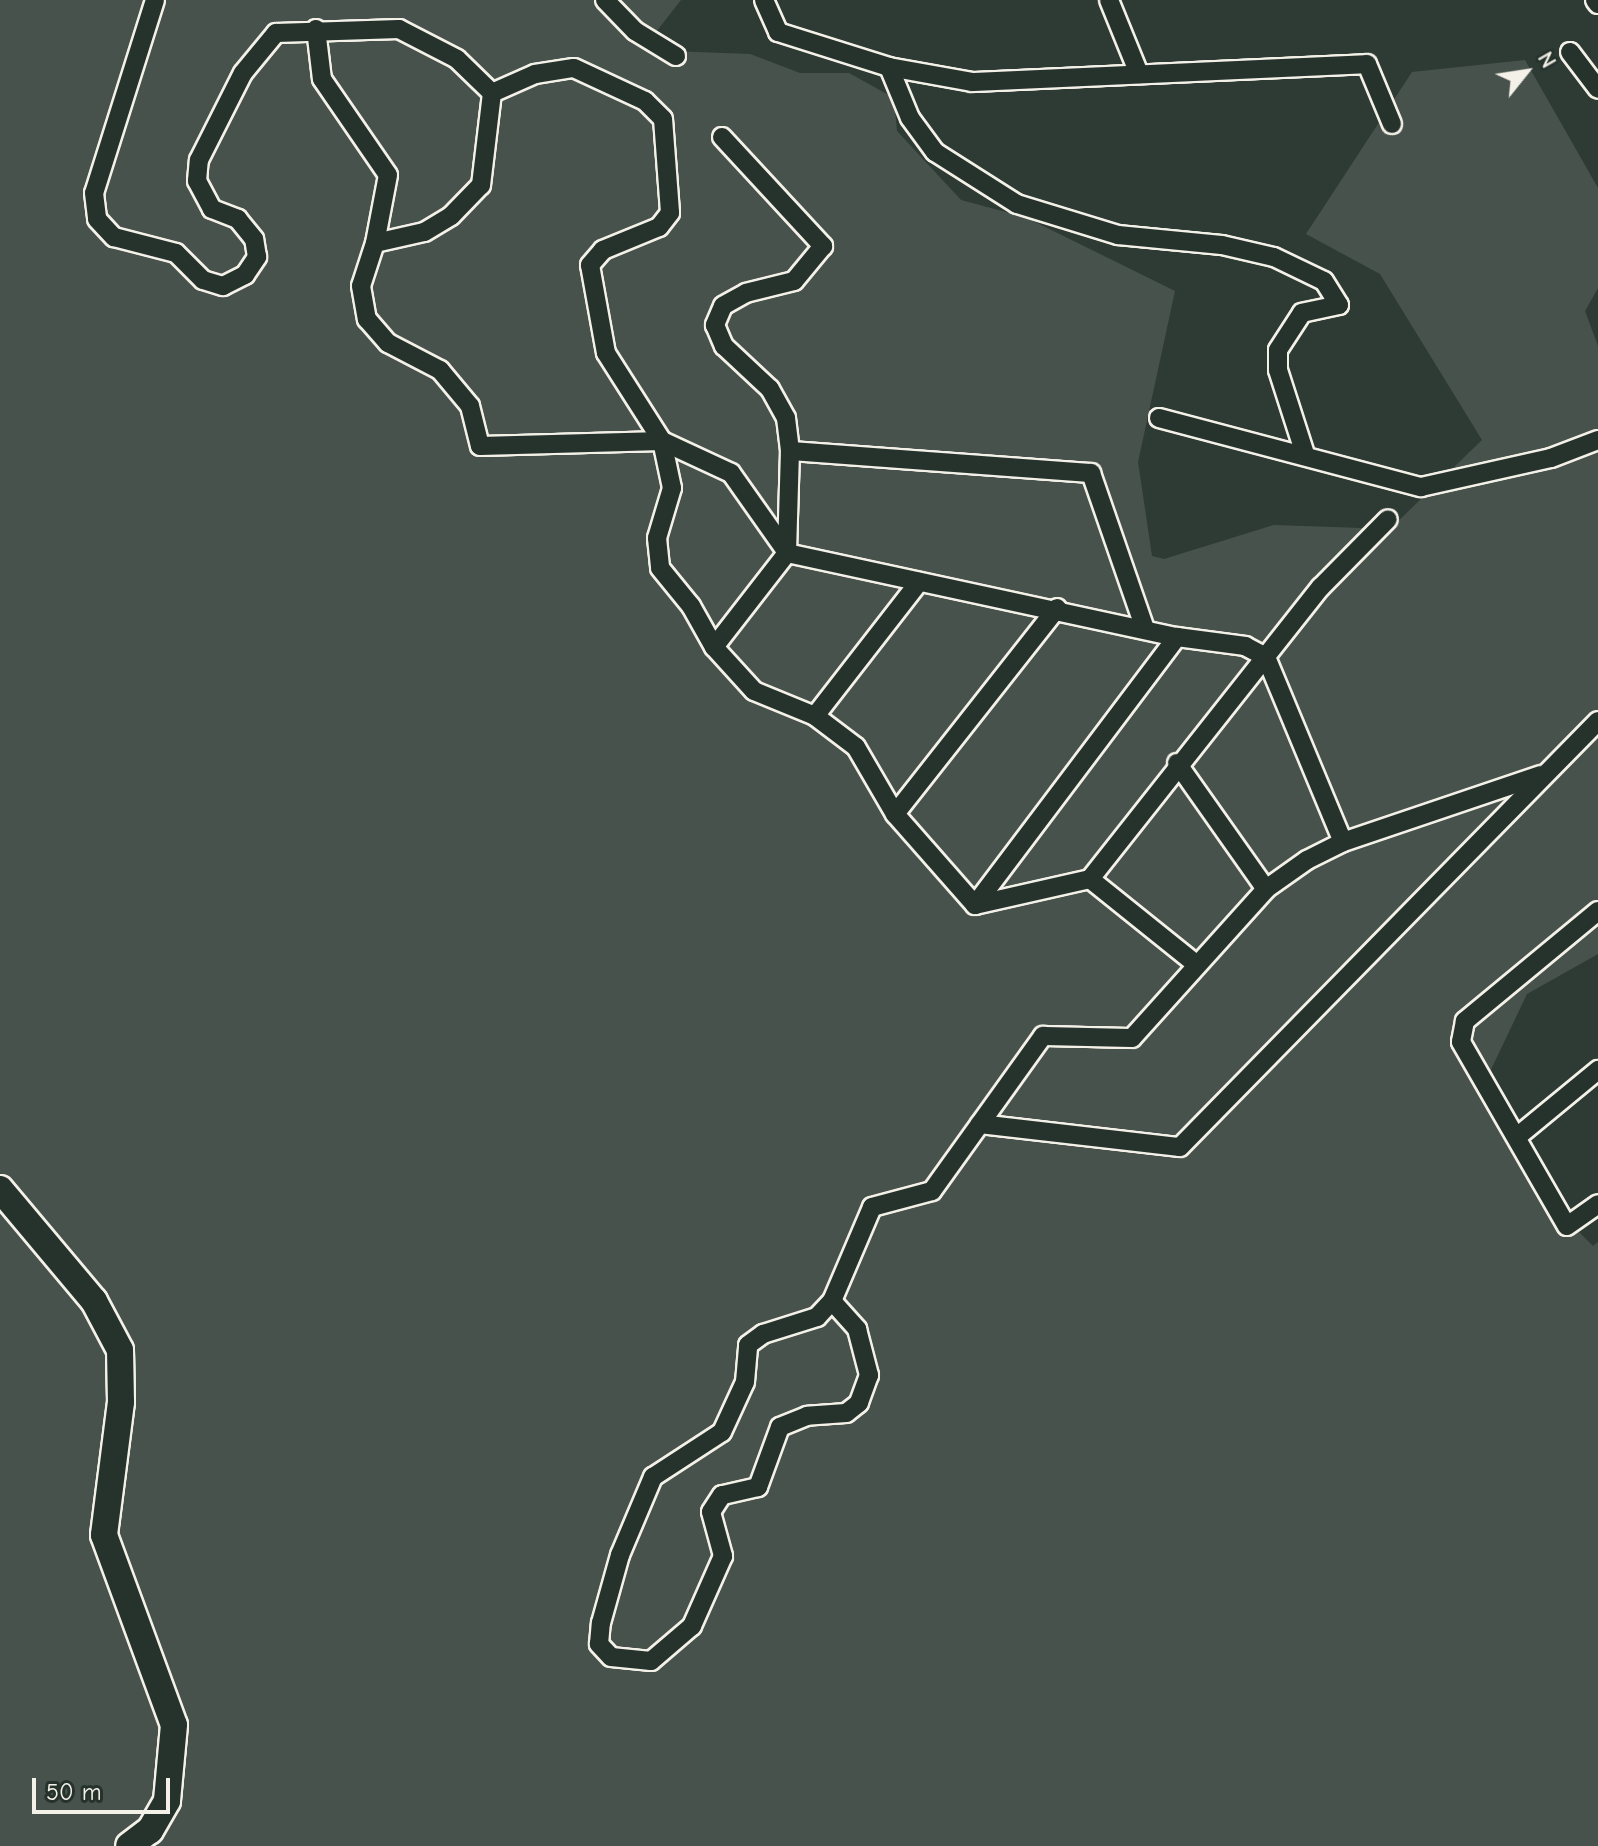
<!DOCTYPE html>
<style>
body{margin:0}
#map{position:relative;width:1598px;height:1846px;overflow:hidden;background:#2e3b34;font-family:"Comic Neue",sans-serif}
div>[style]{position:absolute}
.green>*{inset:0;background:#48524c}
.roads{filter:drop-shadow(2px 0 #f4f1e8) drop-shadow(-2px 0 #f4f1e8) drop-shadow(0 2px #f4f1e8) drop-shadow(0 -2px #f4f1e8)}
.street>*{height:18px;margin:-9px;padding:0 9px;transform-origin:9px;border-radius:9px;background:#26332d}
.secondary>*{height:26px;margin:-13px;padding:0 13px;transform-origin:13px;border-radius:13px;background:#26332d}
span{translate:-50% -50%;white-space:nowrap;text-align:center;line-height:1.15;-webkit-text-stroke:6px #26332d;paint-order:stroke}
.north{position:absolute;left:1486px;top:32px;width:80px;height:80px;-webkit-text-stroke:6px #26332d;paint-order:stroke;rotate:60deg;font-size:22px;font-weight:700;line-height:32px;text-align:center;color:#f4f1e8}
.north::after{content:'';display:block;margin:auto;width:28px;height:36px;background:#f4f1e8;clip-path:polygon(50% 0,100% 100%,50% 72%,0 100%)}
.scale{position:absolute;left:32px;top:1778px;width:138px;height:36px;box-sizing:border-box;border:4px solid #f4f1e8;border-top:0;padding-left:10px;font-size:24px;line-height:28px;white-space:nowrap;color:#f4f1e8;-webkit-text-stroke:6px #26332d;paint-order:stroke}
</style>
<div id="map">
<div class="green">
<i style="clip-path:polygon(0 0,681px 0,642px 50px,750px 54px,800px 73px,849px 73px,894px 98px,897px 131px,961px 200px,1025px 217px,1175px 291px,1138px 462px,1152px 556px,1164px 559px,1274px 525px,1390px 529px,1482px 440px,1380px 274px,1306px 234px,1412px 72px,1525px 60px,1598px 188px,1598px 288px,1585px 311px,1598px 346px,1598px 954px,1527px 994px,1486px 1080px,1561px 1214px,1593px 1246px,1598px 1242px,1598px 1846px,0 1846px)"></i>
</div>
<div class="roads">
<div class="street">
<i style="left:155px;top:0;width:202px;rotate:107.5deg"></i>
<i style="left:94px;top:193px;width:26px;rotate:83deg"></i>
<i style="left:97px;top:219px;width:25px;rotate:47deg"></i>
<i style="left:114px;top:237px;width:64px;rotate:14.5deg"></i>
<i style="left:176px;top:253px;width:38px;rotate:45deg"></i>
<i style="left:203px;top:280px;width:21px;rotate:17deg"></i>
<i style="left:223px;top:286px;width:25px;rotate:-27deg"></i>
<i style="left:245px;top:275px;width:22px;rotate:-56deg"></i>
<i style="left:257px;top:257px;width:18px;rotate:-99deg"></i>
<i style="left:254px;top:239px;width:26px;rotate:-129deg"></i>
<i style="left:238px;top:219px;width:28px;rotate:-159deg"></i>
<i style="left:212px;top:209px;width:32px;rotate:-118deg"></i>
<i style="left:197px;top:181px;width:21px;rotate:-85deg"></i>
<i style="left:199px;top:160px;width:97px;rotate:-63.2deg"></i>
<i style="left:243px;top:73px;width:52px;rotate:-50.5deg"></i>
<i style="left:276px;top:33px;width:123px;rotate:-1.9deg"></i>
<i style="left:399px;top:29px;width:65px;rotate:27.3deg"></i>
<i style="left:457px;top:59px;width:49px;rotate:44.2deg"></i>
<i style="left:605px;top:0;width:43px;rotate:45.9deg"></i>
<i style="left:635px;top:31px;width:48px;rotate:31.4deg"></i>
<i style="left:764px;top:0;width:35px;rotate:66deg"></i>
<i style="left:778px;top:32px;width:116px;rotate:17.5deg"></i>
<i style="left:889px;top:67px;width:84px;rotate:10.2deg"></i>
<i style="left:972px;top:82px;width:395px;rotate:-2.6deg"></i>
<i style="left:1367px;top:64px;width:65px;rotate:67.4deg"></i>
<i style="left:1109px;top:0;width:80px;rotate:67.9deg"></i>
<i style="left:1595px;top:0;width:5px;rotate:53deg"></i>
<i style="left:316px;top:29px;width:50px;rotate:83.2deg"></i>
<i style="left:322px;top:79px;width:116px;rotate:55.5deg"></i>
<i style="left:388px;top:175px;width:69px;rotate:100.8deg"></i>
<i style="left:1570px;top:52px;width:46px;rotate:52.9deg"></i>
<i style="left:889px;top:67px;width:55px;rotate:67.6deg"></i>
<i style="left:910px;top:118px;width:42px;rotate:53.7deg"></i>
<i style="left:935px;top:152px;width:97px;rotate:32.4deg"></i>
<i style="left:1017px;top:204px;width:106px;rotate:17.1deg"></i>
<i style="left:1118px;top:235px;width:104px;rotate:5.5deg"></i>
<i style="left:1222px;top:245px;width:53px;rotate:13deg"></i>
<i style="left:1274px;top:257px;width:55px;rotate:25.6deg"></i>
<i style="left:1324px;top:281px;width:28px;rotate:58deg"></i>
<i style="left:1339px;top:305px;width:38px;rotate:168deg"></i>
<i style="left:1302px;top:313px;width:44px;rotate:123deg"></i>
<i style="left:1278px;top:350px;width:20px;rotate:90deg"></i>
<i style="left:1278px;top:370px;width:88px;rotate:72.2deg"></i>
<i style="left:492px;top:93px;width:93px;rotate:96.8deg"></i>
<i style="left:481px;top:185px;width:43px;rotate:134.1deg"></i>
<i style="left:451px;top:216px;width:31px;rotate:149deg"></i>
<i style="left:424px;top:232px;width:50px;rotate:167.3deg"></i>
<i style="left:375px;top:243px;width:45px;rotate:108deg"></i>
<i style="left:361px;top:286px;width:34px;rotate:80deg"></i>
<i style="left:367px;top:319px;width:32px;rotate:49deg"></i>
<i style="left:388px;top:343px;width:59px;rotate:27.4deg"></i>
<i style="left:440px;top:370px;width:47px;rotate:50.2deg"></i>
<i style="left:470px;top:406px;width:41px;rotate:76deg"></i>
<i style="left:480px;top:446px;width:182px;rotate:-1.6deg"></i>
<i style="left:662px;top:441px;width:76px;rotate:24.9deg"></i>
<i style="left:731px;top:473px;width:95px;rotate:54.8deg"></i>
<i style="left:492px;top:93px;width:47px;rotate:-23.8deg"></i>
<i style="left:535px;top:74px;width:39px;rotate:-9deg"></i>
<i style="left:574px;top:68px;width:78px;rotate:24.9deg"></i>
<i style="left:645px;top:101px;width:25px;rotate:45deg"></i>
<i style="left:663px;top:119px;width:94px;rotate:85.7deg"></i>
<i style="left:670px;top:213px;width:18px;rotate:128deg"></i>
<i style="left:659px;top:227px;width:61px;rotate:157.7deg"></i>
<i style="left:603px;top:250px;width:20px;rotate:131deg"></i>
<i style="left:590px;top:265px;width:89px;rotate:79.7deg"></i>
<i style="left:606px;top:353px;width:104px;rotate:57.5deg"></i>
<i style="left:662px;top:441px;width:48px;rotate:78deg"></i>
<i style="left:672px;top:488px;width:52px;rotate:106.7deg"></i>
<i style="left:657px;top:538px;width:30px;rotate:84deg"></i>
<i style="left:660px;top:568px;width:49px;rotate:50.8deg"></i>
<i style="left:691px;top:606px;width:47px;rotate:60.7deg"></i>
<i style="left:722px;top:137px;width:149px;rotate:47.2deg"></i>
<i style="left:823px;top:246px;width:45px;rotate:129.6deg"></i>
<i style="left:794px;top:281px;width:49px;rotate:166deg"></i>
<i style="left:746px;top:293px;width:26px;rotate:151deg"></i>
<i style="left:723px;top:306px;width:21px;rotate:113deg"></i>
<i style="left:715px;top:325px;width:23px;rotate:67deg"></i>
<i style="left:724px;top:346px;width:63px;rotate:43.1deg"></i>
<i style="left:770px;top:389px;width:33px;rotate:61deg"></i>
<i style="left:786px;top:418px;width:33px;rotate:83deg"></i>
<i style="left:790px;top:451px;width:102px;rotate:91.7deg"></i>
<i style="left:787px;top:553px;width:119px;rotate:127.8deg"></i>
<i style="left:714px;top:647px;width:59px;rotate:47.7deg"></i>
<i style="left:754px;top:691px;width:66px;rotate:22.3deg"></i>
<i style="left:815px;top:716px;width:51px;rotate:37.1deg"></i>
<i style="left:856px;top:747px;width:78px;rotate:59.8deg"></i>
<i style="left:895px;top:814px;width:121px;rotate:48.7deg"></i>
<i style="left:1159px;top:418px;width:271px;rotate:14.8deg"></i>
<i style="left:1421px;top:487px;width:133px;rotate:-12.6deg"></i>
<i style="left:1551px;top:458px;width:50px;rotate:-21deg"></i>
<i style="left:790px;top:451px;width:302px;rotate:4.2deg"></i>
<i style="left:1091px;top:473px;width:165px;rotate:70.9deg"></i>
<i style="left:787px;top:553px;width:399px;rotate:12.2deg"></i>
<i style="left:1177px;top:637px;width:69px;rotate:7.5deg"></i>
<i style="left:1245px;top:646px;width:24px;rotate:28deg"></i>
<i style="left:1266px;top:657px;width:200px;rotate:67.4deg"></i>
<i style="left:815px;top:716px;width:170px;rotate:-52.2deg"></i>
<i style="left:1177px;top:763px;width:154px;rotate:54.8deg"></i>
<i style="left:895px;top:814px;width:262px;rotate:-51.8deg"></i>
<i style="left:1090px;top:879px;width:137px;rotate:38.8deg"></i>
<i style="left:975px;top:905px;width:118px;rotate:-12.7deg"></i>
<i style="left:1090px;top:879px;width:372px;rotate:-51.7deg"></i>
<i style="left:1321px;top:587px;width:95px;rotate:-45.4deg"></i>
<i style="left:975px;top:905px;width:336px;rotate:-53deg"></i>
<i style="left:1598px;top:911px;width:173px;rotate:140.4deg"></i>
<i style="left:1465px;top:1021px;width:21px;rotate:101deg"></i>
<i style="left:1461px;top:1042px;width:212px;rotate:60.1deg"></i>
<i style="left:1567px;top:1226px;width:38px;rotate:-35deg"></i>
<i style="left:980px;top:1124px;width:201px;rotate:6.6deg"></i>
<i style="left:1180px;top:1147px;width:597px;rotate:-45.54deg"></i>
<i style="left:1518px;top:1136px;width:104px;rotate:-39.5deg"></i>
<i style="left:832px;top:1301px;width:38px;rotate:48deg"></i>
<i style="left:857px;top:1329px;width:48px;rotate:75.4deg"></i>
<i style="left:869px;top:1375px;width:30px;rotate:110deg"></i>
<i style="left:859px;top:1403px;width:16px;rotate:142deg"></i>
<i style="left:846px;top:1413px;width:39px;rotate:176deg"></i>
<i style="left:807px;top:1416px;width:29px;rotate:158deg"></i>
<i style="left:780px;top:1427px;width:64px;rotate:110.1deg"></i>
<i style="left:758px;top:1487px;width:37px;rotate:167deg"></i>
<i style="left:722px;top:1495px;width:20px;rotate:123deg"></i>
<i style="left:711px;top:1512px;width:46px;rotate:74.7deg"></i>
<i style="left:723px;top:1556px;width:77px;rotate:113.9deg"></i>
<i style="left:692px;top:1626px;width:54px;rotate:139.5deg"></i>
<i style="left:651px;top:1661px;width:40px;rotate:-174.3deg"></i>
<i style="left:611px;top:1657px;width:18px;rotate:-133deg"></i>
<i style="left:599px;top:1644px;width:21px;rotate:-85deg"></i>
<i style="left:601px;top:1623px;width:71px;rotate:-74.4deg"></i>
<i style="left:620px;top:1555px;width:85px;rotate:-67.1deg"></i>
<i style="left:653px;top:1477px;width:82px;rotate:-33.1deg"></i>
<i style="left:722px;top:1432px;width:55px;rotate:-65.3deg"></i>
<i style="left:745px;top:1382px;width:37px;rotate:-85deg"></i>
<i style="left:748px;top:1345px;width:19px;rotate:-36deg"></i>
<i style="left:763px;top:1334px;width:57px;rotate:-17.5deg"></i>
<i style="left:817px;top:1317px;width:22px;rotate:-47deg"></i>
<i style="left:832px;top:1301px;width:102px;rotate:-66.9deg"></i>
<i style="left:872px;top:1207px;width:62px;rotate:-14.9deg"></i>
<i style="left:932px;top:1191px;width:191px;rotate:-54.4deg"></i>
<i style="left:1043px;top:1036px;width:89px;rotate:1.3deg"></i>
<i style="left:1132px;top:1038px;width:200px;rotate:-48deg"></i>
<i style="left:1266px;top:889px;width:50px;rotate:-35.3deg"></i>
<i style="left:1307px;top:860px;width:40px;rotate:-26.6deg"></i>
<i style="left:1343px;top:842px;width:209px;rotate:-18.7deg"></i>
</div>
<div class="secondary">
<i style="left:0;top:1189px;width:146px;rotate:50deg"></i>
<i style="left:94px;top:1301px;width:55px;rotate:62deg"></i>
<i style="left:120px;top:1350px;width:52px;rotate:88.9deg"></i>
<i style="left:121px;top:1402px;width:134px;rotate:97.3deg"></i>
<i style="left:104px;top:1535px;width:202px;rotate:69.8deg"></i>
<i style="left:174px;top:1725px;width:76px;rotate:95.3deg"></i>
<i style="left:167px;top:1801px;width:34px;rotate:120deg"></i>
<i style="left:150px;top:1830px;width:26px;rotate:143deg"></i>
</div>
</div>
<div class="north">N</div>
<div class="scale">50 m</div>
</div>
